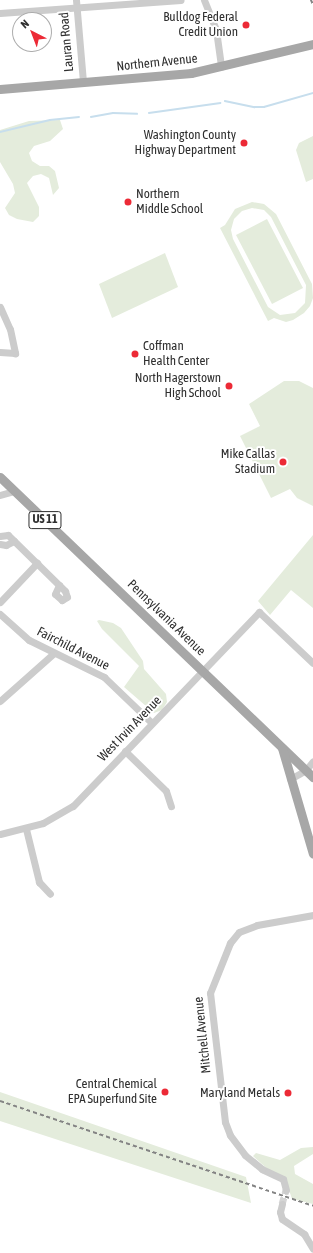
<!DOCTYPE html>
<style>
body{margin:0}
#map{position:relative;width:313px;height:1253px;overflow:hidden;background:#fff;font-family:"Asap Condensed",sans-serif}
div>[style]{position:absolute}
.green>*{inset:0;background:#e4ecdc}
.stream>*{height:1.5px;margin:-0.75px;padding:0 0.75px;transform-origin:0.75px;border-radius:0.75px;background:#c7deed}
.minor-tunnel>*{height:7px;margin-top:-3.5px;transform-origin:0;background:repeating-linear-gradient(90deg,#d5d5d5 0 7px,transparent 0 10.5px)}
.minor>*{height:7px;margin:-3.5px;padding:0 3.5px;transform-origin:3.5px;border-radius:3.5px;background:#ccc}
.major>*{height:9px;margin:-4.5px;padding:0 4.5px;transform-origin:4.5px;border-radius:4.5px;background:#a7a7a7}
.rail>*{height:1.5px;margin-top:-0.75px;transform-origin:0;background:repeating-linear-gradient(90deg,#848484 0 4px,transparent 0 7px)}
.dots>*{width:11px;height:11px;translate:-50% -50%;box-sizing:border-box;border:2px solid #fff;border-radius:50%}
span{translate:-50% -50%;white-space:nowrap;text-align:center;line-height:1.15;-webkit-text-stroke:4px #fff;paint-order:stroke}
.shield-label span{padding:1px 3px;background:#fff;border:1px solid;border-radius:3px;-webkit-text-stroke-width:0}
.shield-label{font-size:12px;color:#2f2f2f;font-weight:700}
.poi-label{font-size:13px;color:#2f2f2f}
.right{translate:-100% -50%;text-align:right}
.left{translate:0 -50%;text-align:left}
.street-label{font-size:13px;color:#2f2f2f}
.north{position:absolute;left:12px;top:12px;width:40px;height:40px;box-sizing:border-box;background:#fff;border:1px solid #acacac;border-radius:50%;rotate:318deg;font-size:11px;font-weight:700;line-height:16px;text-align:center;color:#2f2f2f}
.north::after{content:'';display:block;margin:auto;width:14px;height:18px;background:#ec2a36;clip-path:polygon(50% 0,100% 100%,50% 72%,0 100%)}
</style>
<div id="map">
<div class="green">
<i style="clip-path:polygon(60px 120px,63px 129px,50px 141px,34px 146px,29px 153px,32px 161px,40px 166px,49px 166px,55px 171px,59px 188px,53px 195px,49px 178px,41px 174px,33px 176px,27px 183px,39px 207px,39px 216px,33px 222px,17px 219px,9px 215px,5px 208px,15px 193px,13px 184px,0 162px,0 130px,29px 121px)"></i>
<i style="clip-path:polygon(313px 136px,313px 179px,306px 182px,296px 150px,299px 143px)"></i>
<i style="clip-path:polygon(evenodd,252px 202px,264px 204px,276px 214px,312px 284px,313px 298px,310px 306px,304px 313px,293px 320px,286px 322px,274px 318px,268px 321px,220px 228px,225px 225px,235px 209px,252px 202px,252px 208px,264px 210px,271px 217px,306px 285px,305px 303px,295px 313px,280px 315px,268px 307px,233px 239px,231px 230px,234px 219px,242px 211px,252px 208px)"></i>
<i style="clip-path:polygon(267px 219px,303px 288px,272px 304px,236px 235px)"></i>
<i style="clip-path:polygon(165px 253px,178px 287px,112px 318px,99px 284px)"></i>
<i style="clip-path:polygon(284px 381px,299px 381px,313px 388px,313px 506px,297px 498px,290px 489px,271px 498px,240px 436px,260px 426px,249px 404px)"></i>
<i style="clip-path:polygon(313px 535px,313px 608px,291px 590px,270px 615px,258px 601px)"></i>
<i style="clip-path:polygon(99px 620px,113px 623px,121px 628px,143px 661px,144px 669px,166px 694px,167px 702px,162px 710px,154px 713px,124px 687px,139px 666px,102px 629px,97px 621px)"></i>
<i style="clip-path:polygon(0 1092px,246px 1177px,251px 1203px,0 1121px)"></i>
<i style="clip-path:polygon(313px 1147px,313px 1154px,294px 1166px,295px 1174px,313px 1184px,313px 1204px,292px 1199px,288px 1187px,253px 1156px,256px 1153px,280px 1160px,301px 1148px)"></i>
</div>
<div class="stream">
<i style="left:225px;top:101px;width:30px;rotate:12deg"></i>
<i style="left:254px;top:107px;width:10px"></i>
<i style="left:264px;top:107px;width:51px;rotate:-15.9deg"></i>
<i style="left:149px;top:113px;width:72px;rotate:-8deg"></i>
<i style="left:91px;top:117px;width:22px;rotate:-10deg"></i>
<i style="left:113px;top:113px;width:24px;rotate:2deg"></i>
<i style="left:0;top:132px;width:51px;rotate:-13.5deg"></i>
<i style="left:50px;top:120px;width:29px;rotate:-6deg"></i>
</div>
<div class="minor-tunnel">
<i style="left:282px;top:1204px;width:15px;rotate:-74deg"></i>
</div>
<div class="minor">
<i style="left:76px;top:0;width:82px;rotate:85.1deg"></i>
<i style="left:204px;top:0;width:32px;rotate:68deg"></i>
<i style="left:216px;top:30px;width:37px;rotate:82deg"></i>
<i style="left:0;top:13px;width:181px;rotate:-4.1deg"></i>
<i style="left:0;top:307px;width:24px;rotate:66deg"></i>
<i style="left:10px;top:329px;width:25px;rotate:78deg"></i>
<i style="left:15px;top:353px;width:15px;rotate:-176deg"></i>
<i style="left:0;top:495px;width:15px;rotate:-16deg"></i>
<i style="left:0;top:536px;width:8px;rotate:-7deg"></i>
<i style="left:8px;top:535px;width:80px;rotate:44.5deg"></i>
<i style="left:65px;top:591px;width:6px;rotate:72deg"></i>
<i style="left:67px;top:597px;width:6px;rotate:149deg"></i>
<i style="left:62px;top:600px;width:9px;rotate:-139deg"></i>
<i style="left:55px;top:594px;width:10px;rotate:-66deg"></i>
<i style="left:0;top:544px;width:6px;rotate:9deg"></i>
<i style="left:6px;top:545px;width:9px;rotate:-27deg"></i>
<i style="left:0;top:602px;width:54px;rotate:-46.5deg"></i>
<i style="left:0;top:614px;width:39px;rotate:42deg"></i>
<i style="left:29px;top:640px;width:84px;rotate:26.3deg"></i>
<i style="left:104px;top:677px;width:66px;rotate:43.8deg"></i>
<i style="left:0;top:701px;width:72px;rotate:-41.6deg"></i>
<i style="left:125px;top:751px;width:57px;rotate:44.3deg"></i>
<i style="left:166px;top:791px;width:16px;rotate:72deg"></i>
<i style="left:290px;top:779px;width:18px;rotate:-29deg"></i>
<i style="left:306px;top:770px;width:11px;rotate:-52deg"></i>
<i style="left:26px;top:829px;width:55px;rotate:76.2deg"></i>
<i style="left:39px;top:882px;width:16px;rotate:47deg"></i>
<i style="left:0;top:834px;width:44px;rotate:-14.3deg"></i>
<i style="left:43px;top:823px;width:34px;rotate:-30deg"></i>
<i style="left:73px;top:806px;width:269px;rotate:-46.2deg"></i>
<i style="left:259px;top:612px;width:74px;rotate:43.4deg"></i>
<i style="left:286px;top:1190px;width:11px;rotate:-105deg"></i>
<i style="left:283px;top:1179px;width:23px;rotate:-155deg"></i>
<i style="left:262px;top:1169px;width:22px;rotate:-141deg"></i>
<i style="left:245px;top:1155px;width:25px;rotate:-127deg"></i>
<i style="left:230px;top:1135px;width:14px;rotate:-111deg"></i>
<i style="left:225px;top:1122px;width:130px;rotate:-96.6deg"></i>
<i style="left:210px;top:993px;width:54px;rotate:-68.2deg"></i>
<i style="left:230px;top:943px;width:14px;rotate:-51deg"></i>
<i style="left:239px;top:932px;width:19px;rotate:-21deg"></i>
<i style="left:257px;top:925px;width:57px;rotate:-10.1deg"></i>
<i style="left:282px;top:1204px;width:8px;rotate:104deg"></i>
<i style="left:280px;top:1212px;width:7px;rotate:74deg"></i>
<i style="left:282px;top:1219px;width:27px;rotate:34deg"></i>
<i style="left:304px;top:1234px;width:17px;rotate:59deg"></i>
</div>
<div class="major">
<i style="left:0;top:89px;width:192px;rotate:-4.8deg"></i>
<i style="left:191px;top:73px;width:125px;rotate:-13.4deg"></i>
<i style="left:0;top:477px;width:434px;rotate:43.8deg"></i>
<i style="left:282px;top:748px;width:110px;rotate:73.7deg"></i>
</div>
<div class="rail">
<i style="left:311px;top:0;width:4px;rotate:63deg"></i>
<i style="left:0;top:1101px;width:330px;rotate:18.5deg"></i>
</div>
<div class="dots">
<i style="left:246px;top:25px;background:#ec2a36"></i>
<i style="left:244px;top:143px;background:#ec2a36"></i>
<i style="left:128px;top:202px;background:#ec2a36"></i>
<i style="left:135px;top:354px;background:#ec2a36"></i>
<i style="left:229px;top:386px;background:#ec2a36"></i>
<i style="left:283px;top:462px;background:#ec2a36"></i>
<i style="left:165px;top:1092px;background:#ec2a36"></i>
<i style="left:288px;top:1093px;background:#ec2a36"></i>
</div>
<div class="shield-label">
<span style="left:45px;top:520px">US 11</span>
</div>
<div class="poi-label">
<span class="right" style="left:238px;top:25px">Bulldog Federal<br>Credit Union</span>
<span class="right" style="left:236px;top:143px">Washington County<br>Highway Department</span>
<span class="left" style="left:136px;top:202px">Northern<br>Middle School</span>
<span class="left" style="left:143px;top:354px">Coffman<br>Health Center</span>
<span class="right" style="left:221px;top:386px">North Hagerstown<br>High School</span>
<span class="right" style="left:275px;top:462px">Mike Callas<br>Stadium</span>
<span class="right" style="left:157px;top:1092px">Central Chemical<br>EPA Superfund Site</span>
<span class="right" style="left:280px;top:1093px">Maryland Metals</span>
</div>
<div class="street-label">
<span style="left:67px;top:42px;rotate:-95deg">Lauran Road</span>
<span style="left:157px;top:63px;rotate:-6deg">Northern Avenue</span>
<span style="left:166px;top:618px;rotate:44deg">Pennsylvania Avenue</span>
<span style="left:73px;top:649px;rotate:27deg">Fairchild Avenue</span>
<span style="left:130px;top:729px;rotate:-46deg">West Irvin Avenue</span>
<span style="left:203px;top:1035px;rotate:-96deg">Mitchell Avenue</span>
</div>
<div class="north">N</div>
</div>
